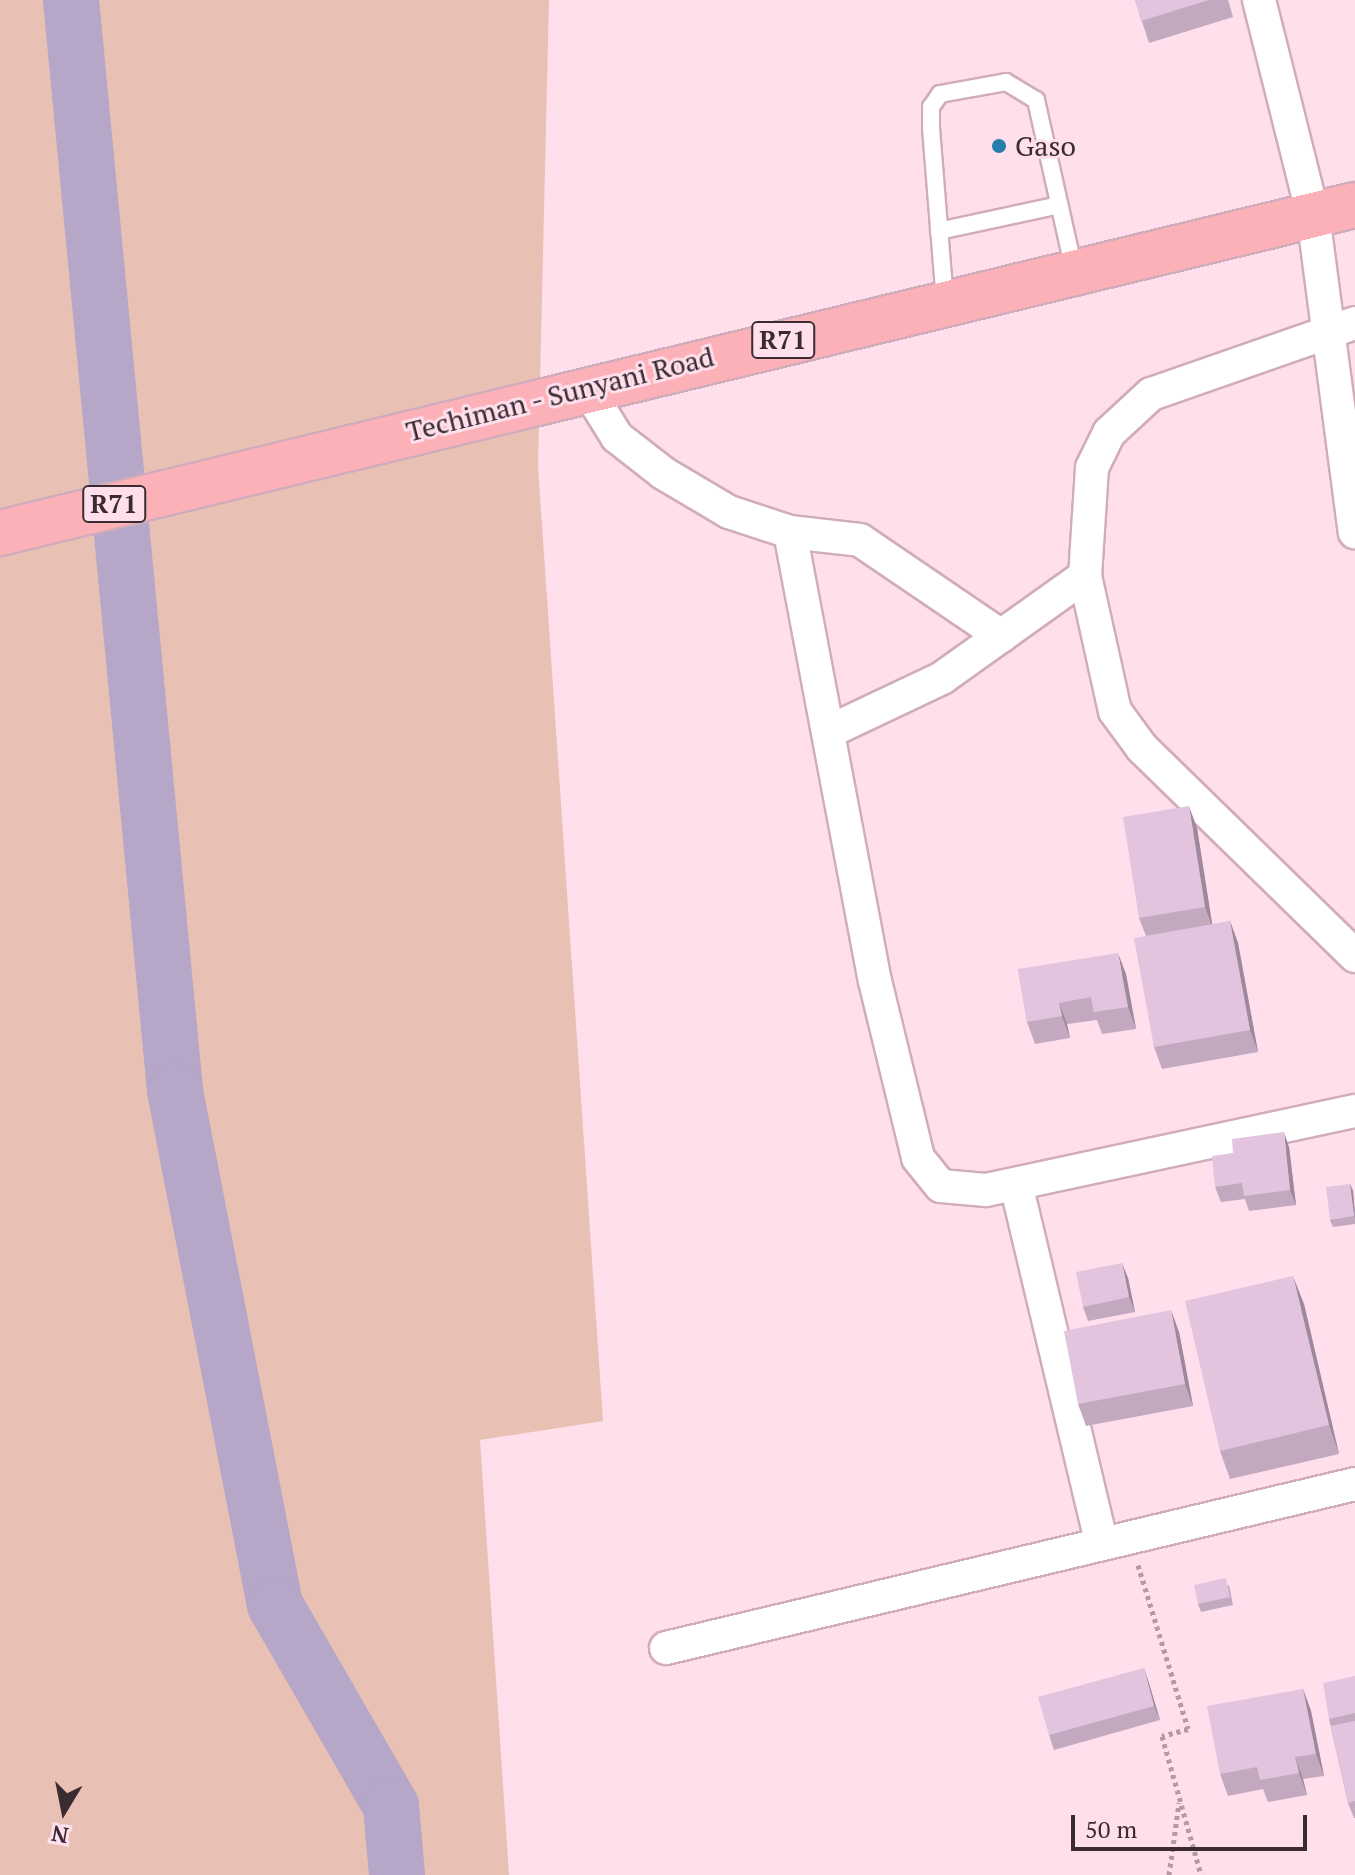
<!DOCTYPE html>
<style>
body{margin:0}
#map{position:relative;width:1355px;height:1875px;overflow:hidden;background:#fedfeb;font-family:"PT Serif",serif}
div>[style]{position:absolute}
.green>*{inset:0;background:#e8c1b4}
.river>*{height:56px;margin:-28px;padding:0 28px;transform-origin:28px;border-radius:28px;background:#b6a6c7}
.path>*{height:5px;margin-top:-2.5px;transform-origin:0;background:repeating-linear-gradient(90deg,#b39aa4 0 4px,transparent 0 8px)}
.roads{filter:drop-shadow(2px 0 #d1acba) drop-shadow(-2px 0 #d1acba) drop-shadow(0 2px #d1acba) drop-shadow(0 -2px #d1acba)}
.service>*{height:16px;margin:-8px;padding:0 8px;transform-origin:8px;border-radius:8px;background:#fff}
.minor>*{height:32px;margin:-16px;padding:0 16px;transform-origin:16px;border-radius:16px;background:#fff}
.primary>*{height:44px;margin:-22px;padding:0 22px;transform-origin:22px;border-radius:22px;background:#fcb1b8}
.wall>*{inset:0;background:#c2a9c0}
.shaded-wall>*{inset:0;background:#9e899c}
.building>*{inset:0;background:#e2c4df}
.dots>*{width:22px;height:22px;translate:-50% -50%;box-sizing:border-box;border:4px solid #fedfeb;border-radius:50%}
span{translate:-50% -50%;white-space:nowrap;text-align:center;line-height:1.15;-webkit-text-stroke:6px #fedfeb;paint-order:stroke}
.shield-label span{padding:2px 6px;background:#fedfeb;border:2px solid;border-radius:6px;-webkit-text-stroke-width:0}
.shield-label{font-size:26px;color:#3a2b31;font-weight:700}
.poi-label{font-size:28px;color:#3a2b31}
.left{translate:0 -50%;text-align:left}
.street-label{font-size:28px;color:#3a2b31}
.north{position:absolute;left:24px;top:1771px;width:80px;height:80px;-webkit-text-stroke:6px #fedfeb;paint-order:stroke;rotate:190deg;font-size:22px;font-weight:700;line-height:32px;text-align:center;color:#3a2b31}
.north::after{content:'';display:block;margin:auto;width:28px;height:36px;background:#3a2b31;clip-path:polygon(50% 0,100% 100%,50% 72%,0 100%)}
.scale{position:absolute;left:1071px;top:1815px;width:236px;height:36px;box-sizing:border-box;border:4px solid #3a2b31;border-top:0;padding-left:10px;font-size:24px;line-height:28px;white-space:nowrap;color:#3a2b31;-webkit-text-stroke:6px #fedfeb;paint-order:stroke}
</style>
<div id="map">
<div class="green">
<i style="clip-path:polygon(0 0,549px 0,538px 466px,603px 1421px,480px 1440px,509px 1875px,0 1875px)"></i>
</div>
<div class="river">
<i style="left:71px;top:0;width:1096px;rotate:84.55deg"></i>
<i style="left:175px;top:1091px;width:524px;rotate:78.99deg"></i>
<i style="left:275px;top:1605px;width:232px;rotate:60deg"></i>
<i style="left:391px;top:1806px;width:69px;rotate:85deg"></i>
</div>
<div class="path">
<i style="left:1138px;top:1565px;width:171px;rotate:73deg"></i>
<i style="left:1188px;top:1729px;width:27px;rotate:165deg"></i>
<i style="left:1162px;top:1736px;width:144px;rotate:74.3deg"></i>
<i style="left:1169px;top:1875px;width:73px;rotate:-82.1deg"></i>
</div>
<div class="roads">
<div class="service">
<i style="left:939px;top:231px;width:123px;rotate:-12.2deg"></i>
<i style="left:945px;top:302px;width:175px;rotate:-94.6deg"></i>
<i style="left:931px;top:128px;width:21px;rotate:-90deg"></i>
<i style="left:931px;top:107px;width:16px;rotate:-55deg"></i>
<i style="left:940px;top:94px;width:67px;rotate:-10.3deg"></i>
<i style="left:1006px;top:82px;width:35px;rotate:31deg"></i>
<i style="left:1036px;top:100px;width:174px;rotate:77.4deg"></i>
</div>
<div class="minor">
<i style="left:1259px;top:0;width:222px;rotate:75.9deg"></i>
<i style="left:1313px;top:215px;width:320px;rotate:82.5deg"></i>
<i style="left:1355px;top:323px;width:216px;rotate:160.8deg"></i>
<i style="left:1151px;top:394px;width:57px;rotate:137.1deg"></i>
<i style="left:1109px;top:433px;width:39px;rotate:116deg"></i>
<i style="left:1092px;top:468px;width:108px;rotate:93.7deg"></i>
<i style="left:1085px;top:576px;width:138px;rotate:77.5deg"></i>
<i style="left:1115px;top:711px;width:46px;rotate:53.9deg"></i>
<i style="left:1142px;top:748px;width:298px;rotate:44.3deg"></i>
<i style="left:586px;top:387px;width:59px;rotate:58.2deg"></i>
<i style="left:617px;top:437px;width:58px;rotate:38deg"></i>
<i style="left:663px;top:473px;width:77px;rotate:30.6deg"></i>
<i style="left:729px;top:512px;width:64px;rotate:18.2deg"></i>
<i style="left:790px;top:532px;width:457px;rotate:79.3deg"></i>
<i style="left:875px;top:981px;width:182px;rotate:76.3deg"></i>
<i style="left:918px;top:1158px;width:36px;rotate:51deg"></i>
<i style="left:941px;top:1186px;width:45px;rotate:5.1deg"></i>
<i style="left:986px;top:1190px;width:377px;rotate:-12.1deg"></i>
<i style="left:790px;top:532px;width:70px;rotate:6.5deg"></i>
<i style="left:860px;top:540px;width:171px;rotate:34.2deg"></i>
<i style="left:828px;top:732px;width:126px;rotate:-25.3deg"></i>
<i style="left:942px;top:678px;width:176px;rotate:-35.5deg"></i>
<i style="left:1016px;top:1184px;width:370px;rotate:76.6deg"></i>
<i style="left:666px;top:1648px;width:708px;rotate:-13.39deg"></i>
</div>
<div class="primary">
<i style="left:0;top:533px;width:1394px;rotate:-13.61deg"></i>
</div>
</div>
<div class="wall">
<i style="clip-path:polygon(1135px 0,1228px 0,1233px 17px,1149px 43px)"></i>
<i style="clip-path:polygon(1197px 828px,1212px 925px,1230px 921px,1238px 943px,1258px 1052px,1162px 1069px,1154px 1047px,1146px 936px,1139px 918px)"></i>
<i style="clip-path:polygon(1018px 969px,1126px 974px,1136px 1029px,1102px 1034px,1097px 1020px,1067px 1024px,1070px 1038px,1035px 1044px,1027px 1022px)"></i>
<i style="clip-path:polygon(1289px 1147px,1296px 1205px,1249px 1211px,1245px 1199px,1221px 1202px,1215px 1187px)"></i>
<i style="clip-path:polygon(1350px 1184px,1353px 1191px,1355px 1210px,1355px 1224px,1333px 1227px,1330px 1220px)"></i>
<i style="clip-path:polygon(1128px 1278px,1135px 1312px,1088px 1321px,1083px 1307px)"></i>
<i style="clip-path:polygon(1304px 1304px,1339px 1454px,1230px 1479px,1220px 1451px)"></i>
<i style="clip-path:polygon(1179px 1332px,1193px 1406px,1086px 1426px,1078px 1404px)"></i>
<i style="clip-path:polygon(1229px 1585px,1233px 1605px,1201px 1612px,1198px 1604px)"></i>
<i style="clip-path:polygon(1144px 1668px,1160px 1720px,1054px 1750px,1049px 1735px)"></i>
<i style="clip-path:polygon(1355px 1676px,1355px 1818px,1354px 1818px,1348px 1803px,1329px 1719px)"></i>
<i style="clip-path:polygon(1303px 1689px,1311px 1711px,1324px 1776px,1303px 1779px,1307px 1795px,1268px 1802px,1263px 1789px,1228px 1796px,1220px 1774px)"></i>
</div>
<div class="shaded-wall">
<i style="clip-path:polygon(1189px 806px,1197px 828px,1213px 929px,1205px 907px)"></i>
<i style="clip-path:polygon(1230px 921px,1238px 943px,1258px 1052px,1250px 1030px)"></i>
<i style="clip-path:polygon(1118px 953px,1126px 974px,1136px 1029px,1128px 1007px)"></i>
<i style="clip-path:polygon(1059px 1003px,1067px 1024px,1070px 1038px,1062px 1016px)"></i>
<i style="clip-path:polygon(1284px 1132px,1289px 1147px,1296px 1205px,1290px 1190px)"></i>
<i style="clip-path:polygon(1350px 1184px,1353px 1191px,1355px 1219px,1354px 1216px)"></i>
<i style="clip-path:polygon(1122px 1263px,1128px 1278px,1135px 1312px,1129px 1297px)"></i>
<i style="clip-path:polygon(1293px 1276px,1304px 1304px,1339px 1454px,1329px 1425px)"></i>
<i style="clip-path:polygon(1171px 1310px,1179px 1332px,1193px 1406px,1185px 1384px)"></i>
<i style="clip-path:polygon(1144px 1668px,1149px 1683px,1160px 1720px,1154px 1706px)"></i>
<i style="clip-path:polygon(1303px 1689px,1311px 1711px,1324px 1776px,1316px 1754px)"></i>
<i style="clip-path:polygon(1295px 1757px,1303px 1779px,1307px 1795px,1299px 1773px)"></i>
</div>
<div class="building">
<i style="clip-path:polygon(1135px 0,1209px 0,1141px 21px)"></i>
<i style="clip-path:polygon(1189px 806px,1205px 907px,1139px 918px,1123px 817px)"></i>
<i style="clip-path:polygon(1230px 921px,1250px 1030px,1154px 1047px,1134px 938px)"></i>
<i style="clip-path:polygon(1118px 953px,1128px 1007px,1094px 1012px,1091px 997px,1059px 1003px,1062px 1016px,1027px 1022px,1018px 969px)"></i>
<i style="clip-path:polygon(1284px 1132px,1290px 1190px,1244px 1196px,1242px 1183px,1215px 1187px,1212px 1156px,1233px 1153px,1232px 1139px)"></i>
<i style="clip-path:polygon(1350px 1184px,1354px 1216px,1330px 1220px,1326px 1187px)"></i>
<i style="clip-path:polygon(1122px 1263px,1129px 1297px,1083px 1307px,1076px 1272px)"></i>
<i style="clip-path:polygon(1293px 1276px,1329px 1425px,1220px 1451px,1185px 1301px)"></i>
<i style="clip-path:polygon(1171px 1310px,1185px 1384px,1078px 1404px,1064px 1331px)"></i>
<i style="clip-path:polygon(1226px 1578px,1230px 1597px,1198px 1604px,1194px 1585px)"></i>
<i style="clip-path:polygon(1144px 1668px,1154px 1706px,1049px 1735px,1038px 1697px)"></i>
<i style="clip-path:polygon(1355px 1676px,1355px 1713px,1329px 1719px,1323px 1683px)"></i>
<i style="clip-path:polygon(1303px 1689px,1316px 1754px,1295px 1757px,1299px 1773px,1260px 1780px,1257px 1767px,1220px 1774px,1207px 1706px)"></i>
<i style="clip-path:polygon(1355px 1721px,1355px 1801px,1348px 1803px,1331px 1726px)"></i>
</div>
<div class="dots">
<i style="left:999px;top:146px;background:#257dab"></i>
</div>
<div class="shield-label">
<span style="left:783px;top:340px">R71</span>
<span style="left:114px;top:504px">R71</span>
</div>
<div class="poi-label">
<span class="left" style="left:1015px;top:146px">Gaso</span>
</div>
<div class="street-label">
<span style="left:560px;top:394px;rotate:-14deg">Techiman - Sunyani Road</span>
</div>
<div class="north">N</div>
<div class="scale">50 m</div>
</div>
